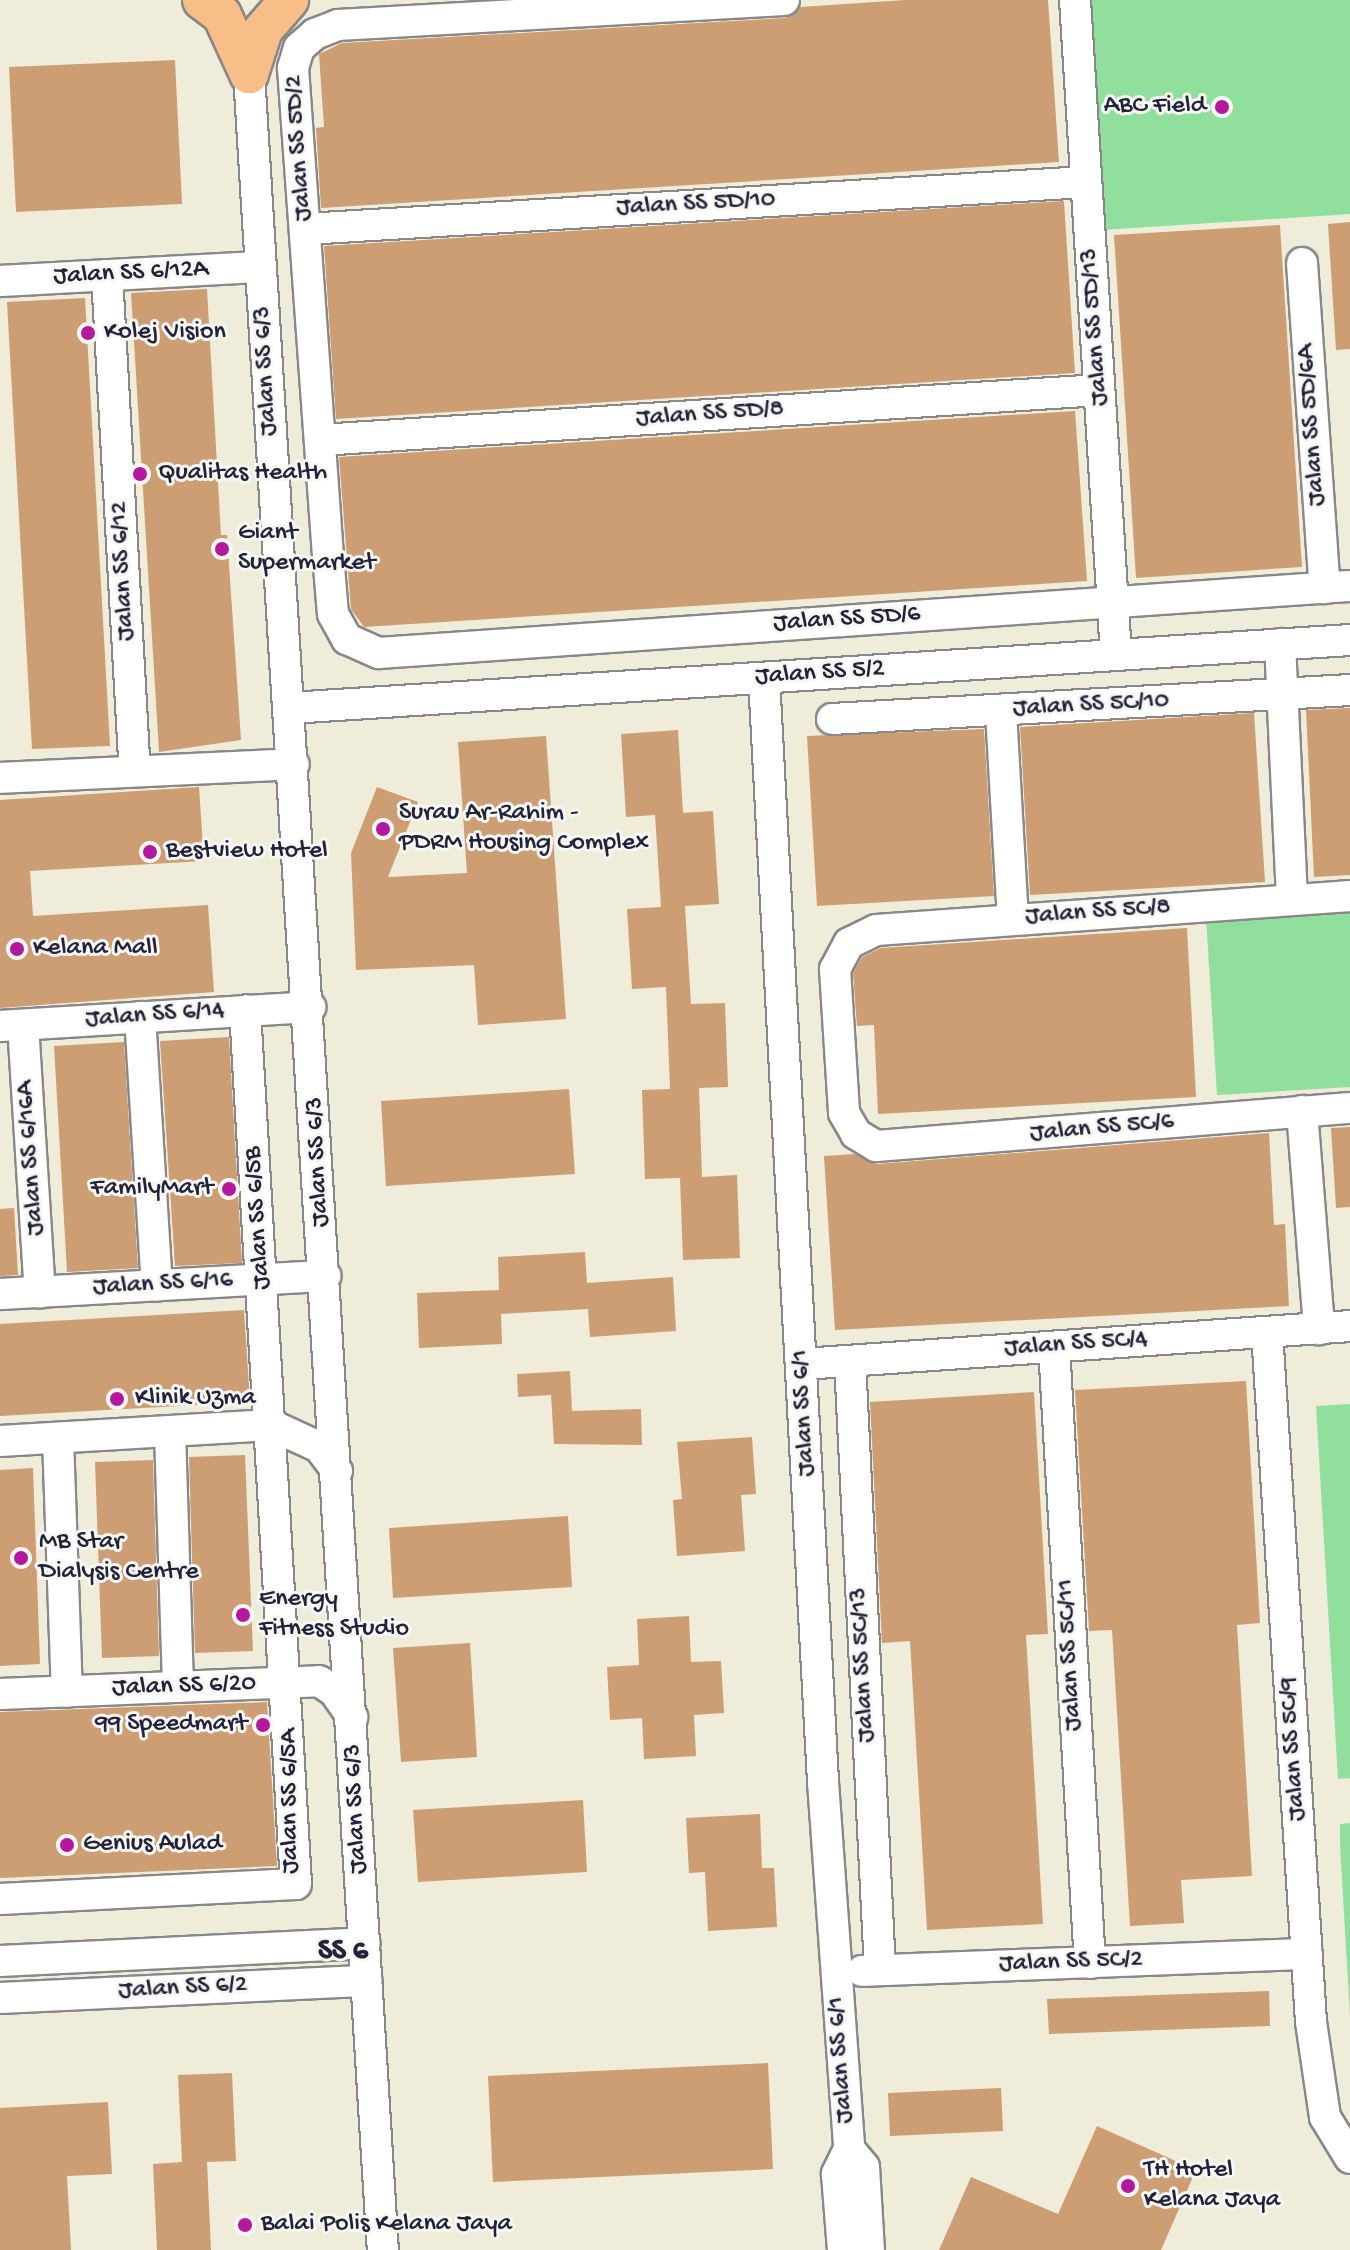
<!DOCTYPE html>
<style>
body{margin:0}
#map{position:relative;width:1350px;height:2250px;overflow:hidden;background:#efecd9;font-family:"Gochi Hand",sans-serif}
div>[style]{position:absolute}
.green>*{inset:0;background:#91df9d}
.building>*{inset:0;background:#cd9e74}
.roads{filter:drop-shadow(2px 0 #88878a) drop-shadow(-2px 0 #88878a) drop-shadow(0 2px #88878a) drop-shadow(0 -2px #88878a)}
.minor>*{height:30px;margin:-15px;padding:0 15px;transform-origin:15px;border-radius:15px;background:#fff}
.major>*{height:38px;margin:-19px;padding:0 19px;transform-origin:19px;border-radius:19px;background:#f7be87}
.dots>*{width:22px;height:22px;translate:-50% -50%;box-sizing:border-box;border:4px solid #f6f6f2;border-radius:50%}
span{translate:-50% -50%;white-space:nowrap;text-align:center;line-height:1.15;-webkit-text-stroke:6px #f6f6f2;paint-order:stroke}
.poi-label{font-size:26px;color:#22223b}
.right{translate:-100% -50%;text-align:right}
.left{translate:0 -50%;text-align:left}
.street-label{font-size:26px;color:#22223b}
.quarter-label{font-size:30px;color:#22223b;font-weight:700}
</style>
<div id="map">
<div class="green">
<i style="clip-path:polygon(1087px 0,1350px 0,1350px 214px,1102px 230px)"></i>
<i style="clip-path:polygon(1350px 908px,1350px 1087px,1217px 1095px,1206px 917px)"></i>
<i style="clip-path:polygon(1350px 1404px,1350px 1778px,1338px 1779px,1316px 1406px)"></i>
<i style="clip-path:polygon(1350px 1823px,1350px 2016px,1340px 1845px,1340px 1824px)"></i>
</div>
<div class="building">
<i style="clip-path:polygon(905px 0,1048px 0,1059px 162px,321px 208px,316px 128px,324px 127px,319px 54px,342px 43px,785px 18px,800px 7px)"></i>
<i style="clip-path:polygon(175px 60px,182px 204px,16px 212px,9px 67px)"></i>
<i style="clip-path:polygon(1064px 201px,1075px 373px,336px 419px,324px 246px)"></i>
<i style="clip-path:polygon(1350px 222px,1350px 349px,1336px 350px,1328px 224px)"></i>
<i style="clip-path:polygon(1280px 225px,1302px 567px,1136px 578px,1114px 235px)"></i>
<i style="clip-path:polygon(207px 289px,221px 535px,227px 535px,241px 740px,159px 752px,131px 293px)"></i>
<i style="clip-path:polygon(85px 298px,110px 746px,32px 749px,7px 302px)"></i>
<i style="clip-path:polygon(1075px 411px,1087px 581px,364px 627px,351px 609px,339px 457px)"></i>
<i style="clip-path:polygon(1350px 708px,1350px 875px,1314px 877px,1306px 710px)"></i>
<i style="clip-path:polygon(1254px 713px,1265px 882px,1030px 895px,1020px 727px)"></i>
<i style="clip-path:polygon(984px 729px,994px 896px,817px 906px,807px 736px)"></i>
<i style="clip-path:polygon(678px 730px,683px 813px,713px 811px,719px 904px,685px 906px,691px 1004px,725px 1003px,728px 1087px,699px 1088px,702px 1177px,737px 1175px,740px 1258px,683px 1260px,680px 1178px,645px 1179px,642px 1090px,670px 1089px,666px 987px,632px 989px,627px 909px,661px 907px,655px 815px,626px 817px,621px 734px)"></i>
<i style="clip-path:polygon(546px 736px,566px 1019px,478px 1025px,474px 965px,356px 970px,351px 853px,377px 787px,418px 802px,388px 877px,467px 873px,458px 742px)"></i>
<i style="clip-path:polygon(199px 787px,204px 861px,30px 871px,33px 916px,208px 905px,214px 992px,0 1008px,0 800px)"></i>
<i style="clip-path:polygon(1187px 928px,1196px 1097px,878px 1114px,874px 1025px,857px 1026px,853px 973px,862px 957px,881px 948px)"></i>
<i style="clip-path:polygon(229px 1037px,242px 1263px,175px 1266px,160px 1041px)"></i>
<i style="clip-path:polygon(124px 1042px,138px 1268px,67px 1272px,54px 1046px)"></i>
<i style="clip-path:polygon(569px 1089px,575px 1174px,386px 1186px,381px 1101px)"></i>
<i style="clip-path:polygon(1350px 1127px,1350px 1207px,1336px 1208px,1331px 1128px)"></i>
<i style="clip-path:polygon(1269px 1133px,1274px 1225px,1285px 1224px,1289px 1306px,835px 1330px,824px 1156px,855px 1154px,877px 1164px)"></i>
<i style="clip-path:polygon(14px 1208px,18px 1275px,0 1276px,0 1209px)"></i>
<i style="clip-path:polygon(585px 1252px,587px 1283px,673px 1277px,676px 1331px,590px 1337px,588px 1309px,501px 1314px,502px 1344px,419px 1348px,417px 1293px,499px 1290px,498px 1257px)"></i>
<i style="clip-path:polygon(244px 1310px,250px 1402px,0 1416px,0 1324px)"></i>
<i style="clip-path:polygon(570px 1371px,572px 1411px,641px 1409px,642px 1445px,554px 1444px,551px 1395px,518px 1397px,517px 1374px)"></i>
<i style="clip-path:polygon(1246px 1381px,1260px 1623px,1237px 1625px,1252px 1876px,1181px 1880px,1184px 1923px,1130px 1926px,1112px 1630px,1089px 1631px,1075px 1390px)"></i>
<i style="clip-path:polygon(1034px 1392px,1048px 1634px,1026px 1635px,1043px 1924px,927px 1930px,910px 1641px,882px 1643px,870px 1402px)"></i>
<i style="clip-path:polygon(752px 1437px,756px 1494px,741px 1495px,745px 1551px,677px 1556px,673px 1500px,682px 1499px,677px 1442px)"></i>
<i style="clip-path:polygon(245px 1455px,253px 1651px,195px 1653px,189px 1457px)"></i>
<i style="clip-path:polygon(153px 1460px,159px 1656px,102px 1658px,95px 1462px)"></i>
<i style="clip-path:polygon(33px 1468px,40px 1664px,0 1666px,0 1470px)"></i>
<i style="clip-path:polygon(568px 1516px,572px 1587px,393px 1598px,389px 1528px)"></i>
<i style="clip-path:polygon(689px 1616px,691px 1662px,721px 1661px,724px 1713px,694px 1715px,696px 1756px,644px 1759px,642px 1718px,610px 1720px,607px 1667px,639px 1665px,637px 1619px)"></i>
<i style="clip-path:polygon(470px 1643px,477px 1757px,401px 1762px,393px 1648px)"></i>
<i style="clip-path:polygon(267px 1702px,277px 1866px,0 1878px,0 1712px)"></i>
<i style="clip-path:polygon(583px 1800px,587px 1872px,418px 1882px,413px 1810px)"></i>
<i style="clip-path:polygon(760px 1814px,762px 1868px,774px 1868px,777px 1927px,708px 1931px,705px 1872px,689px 1873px,686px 1818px)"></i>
<i style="clip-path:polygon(1269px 1991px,1270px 2026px,1049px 2034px,1047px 1999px)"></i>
<i style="clip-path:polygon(768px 2063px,773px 2169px,493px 2182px,488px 2076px)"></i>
<i style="clip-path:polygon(232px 2073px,236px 2161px,207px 2162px,211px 2250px,157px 2250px,153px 2164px,182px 2162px,178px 2075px)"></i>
<i style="clip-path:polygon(1001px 2088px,1003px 2131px,890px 2136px,888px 2093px)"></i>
<i style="clip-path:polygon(108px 2102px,112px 2174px,67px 2176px,71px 2250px,0 2250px,0 2108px)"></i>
<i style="clip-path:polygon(1097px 2126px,1196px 2170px,1161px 2250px,939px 2250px,971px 2177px,1058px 2214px)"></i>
</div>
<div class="roads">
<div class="minor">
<i style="left:784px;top:0;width:447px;rotate:176.8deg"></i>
<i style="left:338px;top:25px;width:25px;rotate:159deg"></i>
<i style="left:315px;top:34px;width:21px;rotate:139deg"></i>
<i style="left:299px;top:48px;width:21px;rotate:107deg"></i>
<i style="left:293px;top:68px;width:488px;rotate:85.9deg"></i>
<i style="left:328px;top:555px;width:59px;rotate:85.2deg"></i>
<i style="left:333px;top:614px;width:29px;rotate:61deg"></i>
<i style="left:347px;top:639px;width:35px;rotate:24deg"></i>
<i style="left:379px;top:653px;width:973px;rotate:-3.95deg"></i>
<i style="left:1075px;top:0;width:656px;rotate:86.42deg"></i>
<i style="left:249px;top:74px;width:2180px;rotate:86.48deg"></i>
<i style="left:306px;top:229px;width:781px;rotate:-3.45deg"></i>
<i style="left:1302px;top:263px;width:326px;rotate:86deg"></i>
<i style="left:107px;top:275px;width:497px;rotate:86.8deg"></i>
<i style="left:0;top:281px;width:261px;rotate:-3.1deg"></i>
<i style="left:320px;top:440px;width:781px;rotate:-3.67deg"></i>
<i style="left:1280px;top:644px;width:255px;rotate:87.3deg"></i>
<i style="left:764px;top:678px;width:1106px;rotate:86.94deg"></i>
<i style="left:823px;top:1782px;width:368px;rotate:85.9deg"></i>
<i style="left:849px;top:2149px;width:28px;rotate:116deg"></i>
<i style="left:837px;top:2174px;width:76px;rotate:85.5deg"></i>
<i style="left:290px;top:708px;width:1062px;rotate:-3.67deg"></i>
<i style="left:1001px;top:712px;width:206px;rotate:86.7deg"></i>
<i style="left:832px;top:719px;width:519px;rotate:-3.2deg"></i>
<i style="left:0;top:778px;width:294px;rotate:-2.7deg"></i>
<i style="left:1350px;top:896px;width:475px;rotate:175.9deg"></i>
<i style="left:876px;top:930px;width:30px;rotate:154deg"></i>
<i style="left:849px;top:943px;width:30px;rotate:118deg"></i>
<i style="left:835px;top:969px;width:144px;rotate:86.4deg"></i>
<i style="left:844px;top:1113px;width:24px;rotate:60deg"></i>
<i style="left:856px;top:1134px;width:23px;rotate:31deg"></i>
<i style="left:876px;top:1146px;width:476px;rotate:-4.6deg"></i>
<i style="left:140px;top:1017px;width:269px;rotate:86.4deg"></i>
<i style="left:23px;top:1025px;width:268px;rotate:86.4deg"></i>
<i style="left:0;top:1026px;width:311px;rotate:-3.5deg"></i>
<i style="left:1302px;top:1111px;width:219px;rotate:85.5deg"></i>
<i style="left:0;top:1294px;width:326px;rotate:-3.2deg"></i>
<i style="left:1267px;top:1332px;width:691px;rotate:86.35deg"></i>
<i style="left:1311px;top:2022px;width:96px;rotate:81.6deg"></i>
<i style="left:1325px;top:2117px;width:48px;rotate:58.6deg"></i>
<i style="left:1054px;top:1347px;width:617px;rotate:86.66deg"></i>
<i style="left:850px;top:1361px;width:610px;rotate:87.18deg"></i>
<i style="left:803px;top:1364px;width:548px;rotate:-3.97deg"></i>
<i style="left:170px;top:1432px;width:255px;rotate:88.2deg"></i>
<i style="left:58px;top:1438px;width:254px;rotate:88deg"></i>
<i style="left:0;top:1441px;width:271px;rotate:-3.4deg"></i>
<i style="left:271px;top:1425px;width:53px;rotate:24.6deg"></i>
<i style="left:319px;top:1447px;width:30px;rotate:53deg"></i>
<i style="left:0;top:1694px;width:319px;rotate:-2.3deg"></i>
<i style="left:319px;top:1681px;width:18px;rotate:34deg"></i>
<i style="left:334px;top:1691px;width:32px;rotate:55deg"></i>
<i style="left:0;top:1899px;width:296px;rotate:-2.9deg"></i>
<i style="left:296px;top:1884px;width:875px;rotate:-93.34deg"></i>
<i style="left:0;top:1961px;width:365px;rotate:-2.8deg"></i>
<i style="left:862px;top:1971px;width:445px;rotate:-2.2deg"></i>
<i style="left:0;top:1998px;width:367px;rotate:-2.7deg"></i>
<i style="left:849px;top:2149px;width:23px;rotate:50deg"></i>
<i style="left:864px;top:2167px;width:83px;rotate:86.6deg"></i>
</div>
<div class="major">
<i style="left:202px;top:0;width:25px;rotate:37deg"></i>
<i style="left:222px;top:15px;width:65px;rotate:65.4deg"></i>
<i style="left:249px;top:74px;width:46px;rotate:-72.3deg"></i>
<i style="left:263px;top:30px;width:40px;rotate:-49deg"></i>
</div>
</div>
<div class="dots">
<i style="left:1222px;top:107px;background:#b5179e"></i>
<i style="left:88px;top:333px;background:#b5179e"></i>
<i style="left:140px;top:474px;background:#b5179e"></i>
<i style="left:222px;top:549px;background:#b5179e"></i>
<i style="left:383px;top:829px;background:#b5179e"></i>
<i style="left:150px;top:852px;background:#b5179e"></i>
<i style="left:17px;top:949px;background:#b5179e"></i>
<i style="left:229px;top:1189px;background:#b5179e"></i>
<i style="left:117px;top:1399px;background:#b5179e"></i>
<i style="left:21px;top:1558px;background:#b5179e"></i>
<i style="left:243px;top:1615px;background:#b5179e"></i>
<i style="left:263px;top:1725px;background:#b5179e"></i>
<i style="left:67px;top:1845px;background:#b5179e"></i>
<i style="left:1128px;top:2186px;background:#b5179e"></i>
<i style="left:245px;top:2225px;background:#b5179e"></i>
</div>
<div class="poi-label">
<span class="right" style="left:1206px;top:107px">ABC Field</span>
<span class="left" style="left:104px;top:333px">Kolej Vision</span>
<span class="left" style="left:158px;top:474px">Qualitas Health</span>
<span class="left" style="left:238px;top:549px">Giant<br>Supermarket</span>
<span class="left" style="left:399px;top:829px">Surau Ar-Rahim -<br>PDRM Housing Complex</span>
<span class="left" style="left:166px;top:852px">Bestview Hotel</span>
<span class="left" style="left:33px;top:949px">Kelana Mall</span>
<span class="right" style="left:213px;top:1189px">FamilyMart</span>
<span class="left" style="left:135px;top:1399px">Klinik Uzma</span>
<span class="left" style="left:39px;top:1558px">MB Star<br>Dialysis Centre</span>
<span class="left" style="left:259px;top:1615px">Energy<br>Fitness Studio</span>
<span class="right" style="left:247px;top:1725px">99 Speedmart</span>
<span class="left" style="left:83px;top:1845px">Genius Aulad</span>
<span class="left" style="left:1144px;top:2186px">TH Hotel<br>Kelana Jaya</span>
<span class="left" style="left:261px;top:2225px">Balai Polis Kelana Jaya</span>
</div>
<div class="street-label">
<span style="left:300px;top:148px;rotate:-94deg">Jalan SS 5D/2</span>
<span style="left:696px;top:205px;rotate:-3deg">Jalan SS 5D/10</span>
<span style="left:131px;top:274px;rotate:-3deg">Jalan SS 6/12A</span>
<span style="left:1096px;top:327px;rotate:-94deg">Jalan SS 5D/13</span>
<span style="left:267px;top:371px;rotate:-93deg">Jalan SS 6/3</span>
<span style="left:710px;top:415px;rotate:-4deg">Jalan SS 5D/8</span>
<span style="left:1313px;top:425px;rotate:-94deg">Jalan SS 5D/6A</span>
<span style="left:124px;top:571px;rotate:-93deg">Jalan SS 6/12</span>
<span style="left:847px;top:620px;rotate:-4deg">Jalan SS 5D/6</span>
<span style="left:820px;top:674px;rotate:-4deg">Jalan SS 5/2</span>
<span style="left:1091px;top:706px;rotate:-3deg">Jalan SS 5C/10</span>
<span style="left:1098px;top:913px;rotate:-4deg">Jalan SS 5C/8</span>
<span style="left:155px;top:1016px;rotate:-4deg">Jalan SS 6/14</span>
<span style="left:1102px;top:1129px;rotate:-5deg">Jalan SS 5C/6</span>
<span style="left:32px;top:1158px;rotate:-94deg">Jalan SS 6/16A</span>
<span style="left:319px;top:1162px;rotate:-93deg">Jalan SS 6/3</span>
<span style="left:259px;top:1218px;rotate:-94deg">Jalan SS 6/5B</span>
<span style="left:163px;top:1285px;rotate:-3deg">Jalan SS 6/16</span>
<span style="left:1076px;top:1345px;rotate:-4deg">Jalan SS 5C/4</span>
<span style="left:805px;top:1413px;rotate:-93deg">Jalan SS 6/1</span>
<span style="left:1071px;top:1655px;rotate:-93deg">Jalan SS 5C/11</span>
<span style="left:864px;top:1665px;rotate:-93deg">Jalan SS 5C/13</span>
<span style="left:184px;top:1687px;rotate:-2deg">Jalan SS 6/20</span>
<span style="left:1294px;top:1749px;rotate:-94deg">Jalan SS 5C/9</span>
<span style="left:291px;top:1801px;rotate:-91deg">Jalan SS 6/5A</span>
<span style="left:357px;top:1809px;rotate:-93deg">Jalan SS 6/3</span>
<span style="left:1071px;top:1963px;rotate:-2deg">Jalan SS 5C/2</span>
<span style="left:183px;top:1989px;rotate:-3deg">Jalan SS 6/2</span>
<span style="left:842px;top:2060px;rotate:-94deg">Jalan SS 6/1</span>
</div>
<div class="quarter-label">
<span style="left:343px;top:1953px">SS 6</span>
</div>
</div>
